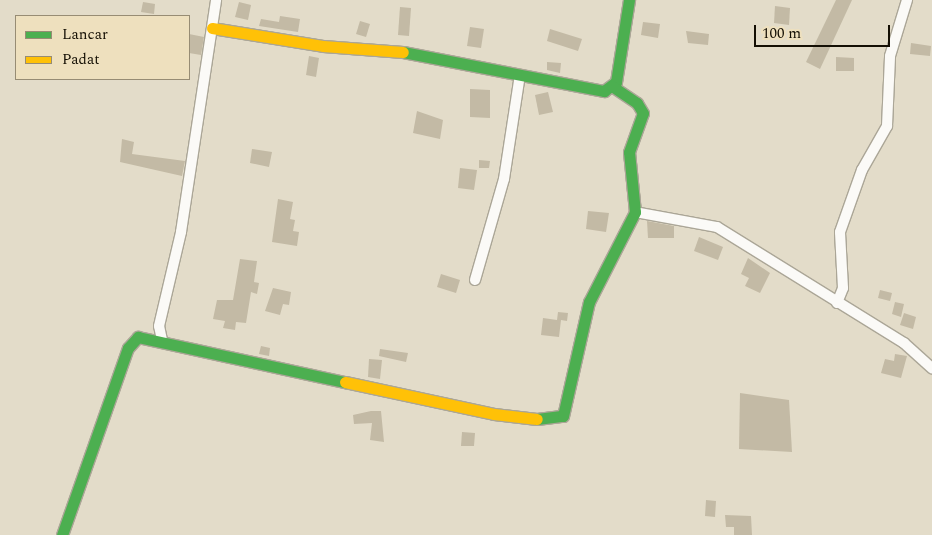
<!DOCTYPE html>
<style>
body{margin:0}
#map{position:relative;width:932px;height:535px;overflow:hidden;background:#e3dcc9;font-family:Spectral,serif}
div>[style]{position:absolute}
.building>*{inset:0;background:#c3baa5}
.roads{filter:drop-shadow(1px 0 #aba697) drop-shadow(-1px 0 #aba697) drop-shadow(0 1px #aba697) drop-shadow(0 -1px #aba697)}
.street>*{height:10px;margin:-5px;padding:0 5px;transform-origin:5px;border-radius:5px;background:#fbfaf7}
.fast>*{height:11px;margin:-5.5px;padding:0 5.5px;transform-origin:5.5px;border-radius:5.5px;background:#4caf50}
.slow>*{height:11px;margin:-5.5px;padding:0 5.5px;transform-origin:5.5px;border-radius:5.5px;background:#ffc107}
span{translate:-50% -50%;white-space:nowrap;text-align:center;line-height:1.15;-webkit-text-stroke:5px #eee0be;paint-order:stroke}
.legend{position:absolute;left:15px;top:15px;width:175px;height:65px;box-sizing:border-box;background:#eee0be;border:1px solid #978c74;margin:0;padding:6px 9px;list-style:none;font-size:15px;color:#140f04}
.legend li{display:flex;align-items:center;gap:10px;height:25px}
.legend b{width:25px;border:1px solid #978c74}
.scale{position:absolute;left:754px;top:25px;width:136px;height:22px;box-sizing:border-box;border:2px solid #140f04;border-top:0;padding-left:6px;font-size:15px;line-height:18px;white-space:nowrap;color:#140f04;-webkit-text-stroke:4px #eee0be;paint-order:stroke}
</style>
<div id="map">
<div class="building">
<i style="clip-path:polygon(836px 0,852px 0,820px 69px,806px 62px)"></i>
<i style="clip-path:polygon(143px 2px,155px 4px,154px 14px,141px 12px)"></i>
<i style="clip-path:polygon(239px 2px,251px 5px,248px 20px,235px 17px)"></i>
<i style="clip-path:polygon(775px 6px,790px 8px,789px 25px,774px 23px)"></i>
<i style="clip-path:polygon(400px 7px,411px 8px,409px 36px,398px 35px)"></i>
<i style="clip-path:polygon(280px 16px,300px 19px,298px 32px,259px 26px,261px 19px,279px 22px)"></i>
<i style="clip-path:polygon(360px 21px,370px 24px,366px 37px,356px 34px)"></i>
<i style="clip-path:polygon(643px 22px,660px 24px,658px 38px,641px 35px)"></i>
<i style="clip-path:polygon(470px 27px,484px 29px,481px 48px,467px 46px)"></i>
<i style="clip-path:polygon(550px 29px,582px 39px,578px 51px,547px 41px)"></i>
<i style="clip-path:polygon(686px 31px,709px 34px,708px 45px,688px 43px)"></i>
<i style="clip-path:polygon(189px 34px,204px 37px,201px 55px,189px 53px)"></i>
<i style="clip-path:polygon(911px 43px,931px 46px,930px 56px,910px 54px)"></i>
<i style="clip-path:polygon(309px 56px,319px 58px,316px 77px,306px 75px)"></i>
<i style="clip-path:polygon(836px 57px,854px 58px,854px 71px,836px 71px)"></i>
<i style="clip-path:polygon(547px 62px,561px 63px,560px 73px,547px 70px)"></i>
<i style="clip-path:polygon(470px 89px,490px 90px,490px 118px,470px 117px)"></i>
<i style="clip-path:polygon(548px 92px,553px 112px,539px 115px,535px 95px)"></i>
<i style="clip-path:polygon(417px 111px,443px 120px,440px 139px,413px 133px)"></i>
<i style="clip-path:polygon(122px 139px,134px 142px,132px 154px,185px 161px,182px 176px,120px 162px)"></i>
<i style="clip-path:polygon(252px 149px,272px 152px,269px 167px,250px 163px)"></i>
<i style="clip-path:polygon(479px 160px,490px 161px,489px 168px,479px 168px)"></i>
<i style="clip-path:polygon(460px 168px,477px 170px,474px 190px,458px 188px)"></i>
<i style="clip-path:polygon(278px 199px,293px 202px,290px 219px,295px 220px,293px 231px,299px 232px,297px 246px,272px 242px)"></i>
<i style="clip-path:polygon(588px 211px,609px 213px,606px 232px,586px 229px)"></i>
<i style="clip-path:polygon(647px 221px,674px 226px,674px 238px,648px 238px)"></i>
<i style="clip-path:polygon(699px 237px,723px 247px,718px 260px,694px 251px)"></i>
<i style="clip-path:polygon(748px 258px,770px 273px,760px 293px,745px 286px,749px 278px,741px 274px)"></i>
<i style="clip-path:polygon(240px 259px,257px 261px,254px 282px,259px 283px,257px 294px,251px 292px,246px 323px,236px 322px,235px 330px,223px 328px,225px 321px,213px 319px,217px 300px,233px 300px)"></i>
<i style="clip-path:polygon(441px 274px,460px 280px,456px 293px,437px 287px)"></i>
<i style="clip-path:polygon(273px 288px,291px 292px,289px 305px,283px 304px,280px 315px,265px 311px)"></i>
<i style="clip-path:polygon(880px 290px,892px 293px,890px 301px,878px 298px)"></i>
<i style="clip-path:polygon(895px 302px,904px 304px,901px 317px,892px 314px)"></i>
<i style="clip-path:polygon(558px 312px,568px 313px,567px 321px,561px 320px,559px 337px,541px 335px,543px 318px,557px 320px)"></i>
<i style="clip-path:polygon(904px 313px,916px 317px,913px 329px,900px 325px)"></i>
<i style="clip-path:polygon(261px 346px,270px 348px,269px 356px,259px 354px)"></i>
<i style="clip-path:polygon(380px 349px,408px 353px,406px 362px,379px 356px)"></i>
<i style="clip-path:polygon(895px 354px,907px 356px,901px 378px,881px 373px,885px 359px,894px 361px)"></i>
<i style="clip-path:polygon(369px 359px,382px 360px,380px 379px,368px 377px)"></i>
<i style="clip-path:polygon(740px 393px,789px 400px,792px 452px,739px 449px)"></i>
<i style="clip-path:polygon(371px 411px,381px 411px,384px 442px,370px 440px,372px 423px,354px 424px,353px 415px)"></i>
<i style="clip-path:polygon(462px 432px,475px 433px,474px 446px,461px 446px)"></i>
<i style="clip-path:polygon(706px 500px,716px 501px,715px 517px,705px 516px)"></i>
<i style="clip-path:polygon(725px 515px,751px 516px,752px 535px,734px 535px,734px 527px,726px 527px)"></i>
</div>
<div class="roads">
<div class="street">
<i style="left:635px;top:212px;width:83px;rotate:10.4deg"></i>
<i style="left:717px;top:227px;width:220px;rotate:31.8deg"></i>
<i style="left:904px;top:343px;width:38px;rotate:42deg"></i>
<i style="left:475px;top:280px;width:105px;rotate:-74deg"></i>
<i style="left:504px;top:179px;width:105px;rotate:-81.3deg"></i>
<i style="left:837px;top:303px;width:16px;rotate:-68deg"></i>
<i style="left:843px;top:288px;width:56px;rotate:-93.1deg"></i>
<i style="left:840px;top:232px;width:66px;rotate:-70.5deg"></i>
<i style="left:862px;top:170px;width:51px;rotate:-60.4deg"></i>
<i style="left:887px;top:126px;width:70px;rotate:-87.5deg"></i>
<i style="left:890px;top:56px;width:59px;rotate:-73.1deg"></i>
<i style="left:162px;top:340px;width:14px;rotate:-102deg"></i>
<i style="left:159px;top:326px;width:97px;rotate:-76.8deg"></i>
<i style="left:181px;top:232px;width:235px;rotate:-81.4deg"></i>
</div>
<div class="fast">
<i style="left:403px;top:52px;width:205px;rotate:11deg"></i>
<i style="left:604px;top:91px;width:15px;rotate:-37deg"></i>
<i style="left:616px;top:82px;width:83px;rotate:-81deg"></i>
<i style="left:537px;top:419px;width:26px;rotate:-7deg"></i>
<i style="left:563px;top:416px;width:117px;rotate:-77.2deg"></i>
<i style="left:589px;top:302px;width:101px;rotate:-62.9deg"></i>
<i style="left:635px;top:212px;width:60px;rotate:-95.7deg"></i>
<i style="left:629px;top:152px;width:41px;rotate:-70.3deg"></i>
<i style="left:643px;top:113px;width:12px;rotate:-121deg"></i>
<i style="left:637px;top:103px;width:30px;rotate:-146deg"></i>
<i style="left:62px;top:535px;width:198px;rotate:-70.6deg"></i>
<i style="left:128px;top:348px;width:15px;rotate:-48deg"></i>
<i style="left:138px;top:337px;width:212px;rotate:12.3deg"></i>
</div>
<div class="slow">
<i style="left:212px;top:28px;width:112px;rotate:9.2deg"></i>
<i style="left:323px;top:46px;width:80px;rotate:4.3deg"></i>
<i style="left:345px;top:382px;width:152px;rotate:12.1deg"></i>
<i style="left:494px;top:414px;width:43px;rotate:6.6deg"></i>
</div>
</div>
<ul class="legend">
<li><b style="height:6px;background:#4caf50"></b>Lancar</li>
<li><b style="height:6px;background:#ffc107"></b>Padat</li>
</ul>
<div class="scale">100 m</div>
</div>
